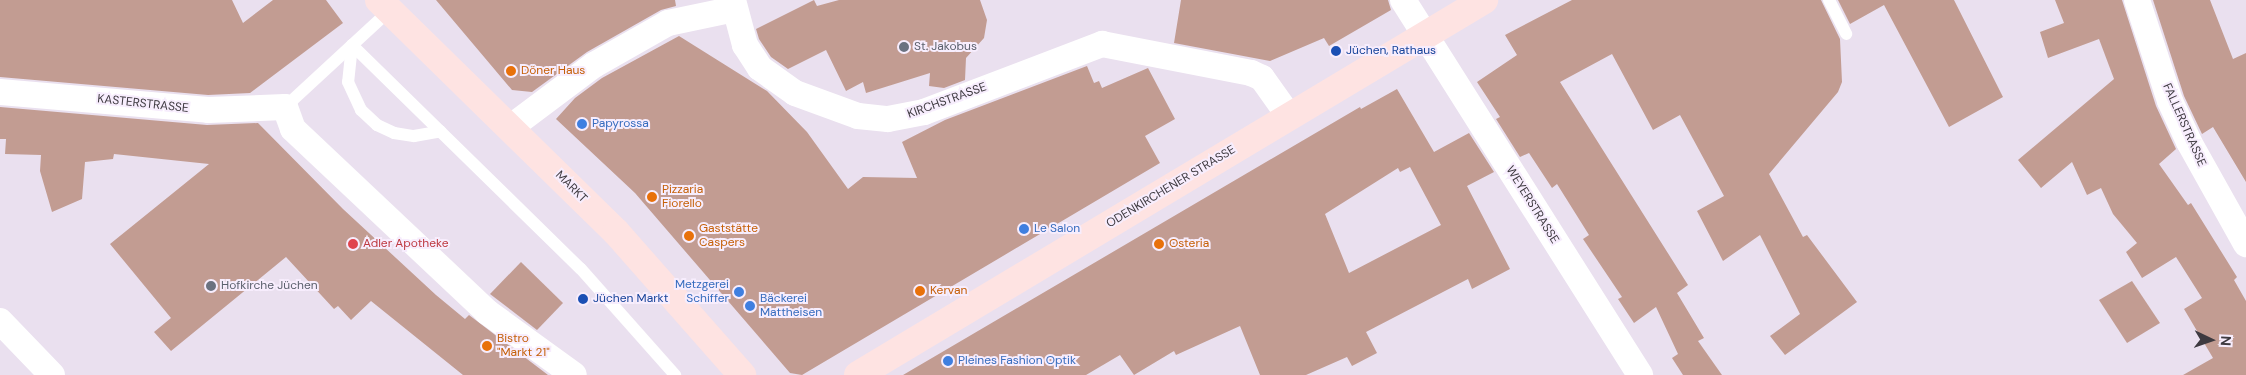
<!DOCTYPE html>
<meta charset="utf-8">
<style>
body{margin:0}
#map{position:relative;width:2246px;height:375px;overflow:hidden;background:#eae0ef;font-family:"DM Sans",sans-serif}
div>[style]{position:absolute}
.building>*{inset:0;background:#c29c92}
.lane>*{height:12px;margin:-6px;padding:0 6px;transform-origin:6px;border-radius:6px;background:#fff}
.street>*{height:26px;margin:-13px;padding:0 13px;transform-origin:13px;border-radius:13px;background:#fff}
.secondary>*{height:28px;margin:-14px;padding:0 14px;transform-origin:14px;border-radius:14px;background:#fee3e2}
.dots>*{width:14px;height:14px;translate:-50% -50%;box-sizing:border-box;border:2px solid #f7edfd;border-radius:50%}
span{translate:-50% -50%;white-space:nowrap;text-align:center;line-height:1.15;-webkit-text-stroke:4px #f7edfd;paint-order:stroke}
.worship-label{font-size:12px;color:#5b616d}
.left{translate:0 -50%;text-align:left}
.transit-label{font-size:12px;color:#164399}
.food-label{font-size:12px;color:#c56008}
.street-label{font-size:12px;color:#3e3a40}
.shop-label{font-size:12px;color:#366cbe}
.right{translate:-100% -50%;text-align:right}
.health-label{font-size:12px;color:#be3a42}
.north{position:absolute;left:2186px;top:315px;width:50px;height:50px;-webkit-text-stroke:4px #f7edfd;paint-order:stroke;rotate:93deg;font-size:14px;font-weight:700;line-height:20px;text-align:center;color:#3e3a40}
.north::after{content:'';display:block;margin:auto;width:18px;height:22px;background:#3e3a40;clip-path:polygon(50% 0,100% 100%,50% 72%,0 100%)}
</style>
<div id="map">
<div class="building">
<i style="clip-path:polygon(0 0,232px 0,243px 23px,273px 0,326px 0,343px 23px,250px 93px,208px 95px,0 77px)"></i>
<i style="clip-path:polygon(436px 0,675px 0,676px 6px,661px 10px,587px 52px,532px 92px,512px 90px)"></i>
<i style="clip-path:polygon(814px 0,817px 6px,839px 0,980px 0,987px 20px,984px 38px,966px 58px,965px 80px,944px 88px,929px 86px,930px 73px,866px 93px,863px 82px,846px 91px,826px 50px,788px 69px,771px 57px,759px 39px,756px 29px)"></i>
<i style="clip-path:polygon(1181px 0,1388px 0,1391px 10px,1329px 46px,1324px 38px,1270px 61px,1174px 43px)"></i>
<i style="clip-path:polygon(1572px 0,1821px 0,1840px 39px,1842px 82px,1838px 92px,1769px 174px,1803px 237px,1807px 235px,1857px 302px,1785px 355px,1770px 336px,1800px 314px,1760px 235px,1723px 261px,1697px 211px,1724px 196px,1680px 115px,1653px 130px,1612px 54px,1560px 82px,1688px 285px,1677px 293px,1704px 338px,1698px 341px,1722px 375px,1683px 375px,1672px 358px,1678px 354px,1656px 307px,1634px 323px,1618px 299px,1622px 297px,1583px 239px,1589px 235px,1557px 184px,1552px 188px,1529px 153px,1520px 157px,1496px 119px,1500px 117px,1477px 82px,1517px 55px,1505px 35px)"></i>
<i style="clip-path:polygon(1838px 0,1954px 0,2003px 97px,1949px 127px,1884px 5px,1850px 24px)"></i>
<i style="clip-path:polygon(2055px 0,2122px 0,2156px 106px,2176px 149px,2159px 164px,2188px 205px,2191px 203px,2237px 277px,2234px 280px,2246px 301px,2246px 375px,2183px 375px,2213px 358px,2184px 309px,2202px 298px,2176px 257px,2142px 278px,2126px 252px,2137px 243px,2113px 214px,2101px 188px,2087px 195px,2072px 162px,2041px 188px,2018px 160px,2114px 79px,2099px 39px,2048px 58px,2040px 32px,2064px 23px)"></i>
<i style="clip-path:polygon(2153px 0,2210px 0,2233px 59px,2246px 53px,2246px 182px,2213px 127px,2202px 134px,2184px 96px)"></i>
<i style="clip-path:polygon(679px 36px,767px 91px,807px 132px,848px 189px,863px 177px,917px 178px,902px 142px,945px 120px,1087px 66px,1094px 83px,1099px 81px,1102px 88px,1148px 68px,1175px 119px,1145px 136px,1160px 163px,802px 375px,790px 373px,635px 193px,556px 119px,575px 98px,602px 78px)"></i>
<i style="clip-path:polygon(evenodd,1397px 89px,1434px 152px,1469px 133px,1494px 172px,1467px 186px,1510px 269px,1472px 289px,1468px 279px,1366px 332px,1377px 353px,1352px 366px,1347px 357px,1306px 375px,1260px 375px,1240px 326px,1176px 355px,1174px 351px,1134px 375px,1120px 355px,1086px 375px,903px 375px,1360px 107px,1361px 109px,1397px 89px,1410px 167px,1441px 225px,1349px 273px,1325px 214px,1398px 168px,1400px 172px,1410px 167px)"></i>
<i style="clip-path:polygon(0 107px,207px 125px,258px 123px,343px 209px,436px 295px,465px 319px,469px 315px,548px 375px,463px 375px,371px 301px,351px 320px,338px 306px,334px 309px,286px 257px,171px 351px,154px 332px,171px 318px,110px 244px,209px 164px,114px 154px,113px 159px,85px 162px,82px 199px,52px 212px,40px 171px,41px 155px,5px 154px,6px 139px,0 139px)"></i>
<i style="clip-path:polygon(521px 262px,563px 303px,537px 330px,490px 294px)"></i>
<i style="clip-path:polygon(2132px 281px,2160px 323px,2127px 343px,2099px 300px)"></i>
</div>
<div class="lane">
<i style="left:1829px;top:0;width:38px;rotate:63deg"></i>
<i style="left:352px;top:45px;width:320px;rotate:44.4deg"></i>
<i style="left:581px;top:269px;width:142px;rotate:48.4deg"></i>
<i style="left:352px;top:45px;width:37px;rotate:96deg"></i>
<i style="left:348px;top:82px;width:31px;rotate:65deg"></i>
<i style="left:361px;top:110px;width:22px;rotate:43deg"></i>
<i style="left:377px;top:125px;width:19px;rotate:25deg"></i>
<i style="left:394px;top:133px;width:20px;rotate:9deg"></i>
<i style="left:414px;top:136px;width:27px;rotate:-10deg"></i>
<i style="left:285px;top:107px;width:143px;rotate:-42.7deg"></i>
</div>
<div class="street">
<i style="left:733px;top:0;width:47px;rotate:75.1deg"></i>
<i style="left:745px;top:45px;width:27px;rotate:57deg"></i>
<i style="left:760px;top:68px;width:43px;rotate:35.5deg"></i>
<i style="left:795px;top:93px;width:67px;rotate:20.1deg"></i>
<i style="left:858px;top:116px;width:30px;rotate:6deg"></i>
<i style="left:888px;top:119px;width:37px;rotate:-11deg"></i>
<i style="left:924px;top:112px;width:191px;rotate:-20.9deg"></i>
<i style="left:1102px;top:44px;width:152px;rotate:11deg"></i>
<i style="left:1251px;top:73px;width:12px;rotate:24deg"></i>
<i style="left:1262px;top:78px;width:47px;rotate:54.6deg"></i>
<i style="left:1403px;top:0;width:444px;rotate:57.7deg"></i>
<i style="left:2137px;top:0;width:106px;rotate:71.9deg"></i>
<i style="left:2170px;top:101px;width:45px;rotate:65.1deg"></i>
<i style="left:2189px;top:142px;width:117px;rotate:60.8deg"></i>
<i style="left:0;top:92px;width:209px;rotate:4.9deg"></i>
<i style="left:208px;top:110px;width:77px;rotate:-2.2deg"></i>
<i style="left:285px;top:107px;width:23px;rotate:70deg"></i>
<i style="left:293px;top:129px;width:267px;rotate:43.3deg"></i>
<i style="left:487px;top:312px;width:107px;rotate:35.9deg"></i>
<i style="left:511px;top:127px;width:104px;rotate:-36.8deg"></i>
<i style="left:594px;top:65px;width:85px;rotate:-29.6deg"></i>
<i style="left:668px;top:23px;width:68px;rotate:-11.8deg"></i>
<i style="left:0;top:321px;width:75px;rotate:46.1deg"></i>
</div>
<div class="secondary">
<i style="left:379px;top:0;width:332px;rotate:44.4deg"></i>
<i style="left:616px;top:232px;width:191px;rotate:48.6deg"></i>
<i style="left:858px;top:375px;width:730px;rotate:-30.92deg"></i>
</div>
<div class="dots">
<i style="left:904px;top:47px;background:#6b7280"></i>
<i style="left:1336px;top:51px;background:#1a4fb4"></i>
<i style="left:511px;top:71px;background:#e8710a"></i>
<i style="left:582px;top:124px;background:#3f7fe0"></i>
<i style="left:652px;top:197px;background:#e8710a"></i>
<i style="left:1024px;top:229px;background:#3f7fe0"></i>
<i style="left:689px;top:236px;background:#e8710a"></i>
<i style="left:353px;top:244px;background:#e0444e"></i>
<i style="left:1159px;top:244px;background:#e8710a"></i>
<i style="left:211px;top:286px;background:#6b7280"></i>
<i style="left:920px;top:291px;background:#e8710a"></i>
<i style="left:739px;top:292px;background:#3f7fe0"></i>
<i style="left:583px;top:299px;background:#1a4fb4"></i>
<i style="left:750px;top:306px;background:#3f7fe0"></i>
<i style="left:487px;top:346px;background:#e8710a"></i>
<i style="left:948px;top:361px;background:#3f7fe0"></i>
</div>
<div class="worship-label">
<span class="left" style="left:914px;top:47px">St. Jakobus</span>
<span class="left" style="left:221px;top:286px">Hofkirche Jüchen</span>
</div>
<div class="transit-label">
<span class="left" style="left:1346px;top:51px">Jüchen, Rathaus</span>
<span class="left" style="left:593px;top:299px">Jüchen Markt</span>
</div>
<div class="food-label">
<span class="left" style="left:521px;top:71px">Döner Haus</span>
<span class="left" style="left:662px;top:197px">Pizzaria<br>Fiorello</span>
<span class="left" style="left:699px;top:236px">Gaststätte<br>Caspers</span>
<span class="left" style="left:1169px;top:244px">Osteria</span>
<span class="left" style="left:930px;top:291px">Kervan</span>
<span class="left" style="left:497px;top:346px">Bistro<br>"Markt 21"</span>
</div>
<div class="street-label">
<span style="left:947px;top:101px;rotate:-20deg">KIRCHSTRASSE</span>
<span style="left:143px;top:104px;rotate:6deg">KASTERSTRASSE</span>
<span style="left:2184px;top:125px;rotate:66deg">FALLERSTRASSE</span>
<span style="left:571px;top:187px;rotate:45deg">MARKT</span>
<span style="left:1171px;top:187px;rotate:-31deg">ODENKIRCHENER STRASSE</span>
<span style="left:1532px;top:205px;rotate:58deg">WEYERSTRASSE</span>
</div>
<div class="shop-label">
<span class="left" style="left:592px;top:124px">Papyrossa</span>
<span class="left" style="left:1034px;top:229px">Le Salon</span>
<span class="right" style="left:729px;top:292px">Metzgerei<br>Schiffer</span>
<span class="left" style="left:760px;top:306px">Bäckerei<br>Mattheisen</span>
<span class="left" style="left:958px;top:361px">Pleines Fashion Optik</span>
</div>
<div class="health-label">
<span class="left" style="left:363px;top:244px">Adler Apotheke</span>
</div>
<div class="north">N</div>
</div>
